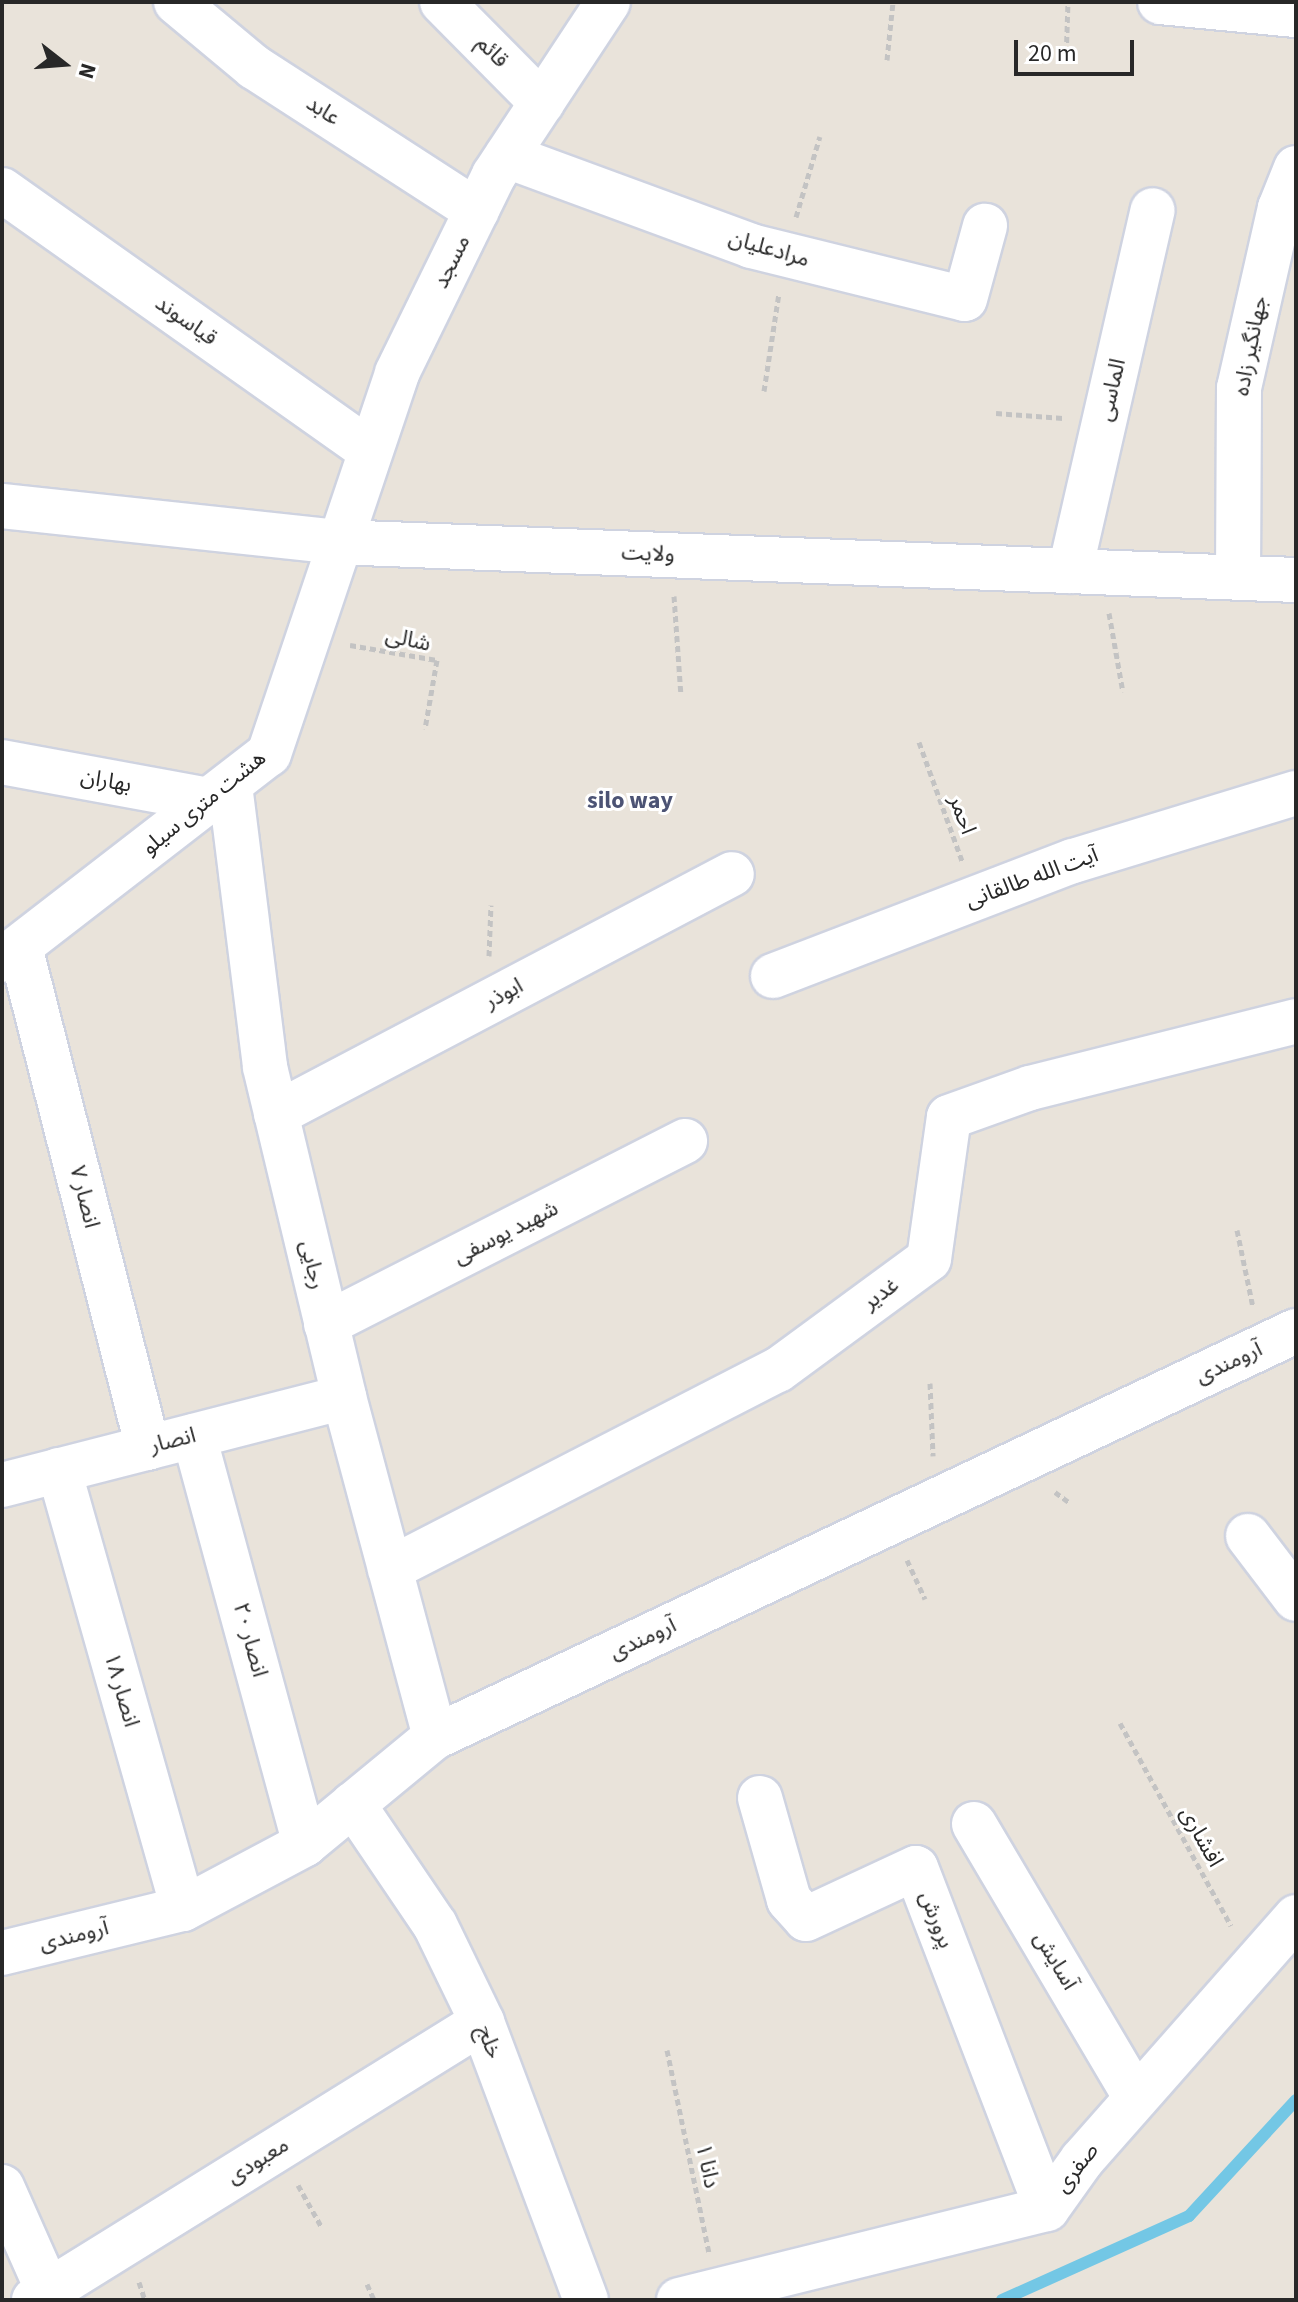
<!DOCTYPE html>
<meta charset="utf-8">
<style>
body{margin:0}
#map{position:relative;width:1298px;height:2302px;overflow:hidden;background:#e9e3da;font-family:"Source Sans 3","Noto Sans Arabic",sans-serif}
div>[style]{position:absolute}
.stream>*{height:12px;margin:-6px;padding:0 6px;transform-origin:6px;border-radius:6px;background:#73c7e5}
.path>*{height:5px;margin-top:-2.5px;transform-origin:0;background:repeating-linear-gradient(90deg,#c3c3c3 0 6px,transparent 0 10px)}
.roads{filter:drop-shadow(2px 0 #cfd3e0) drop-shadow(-2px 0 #cfd3e0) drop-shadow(0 2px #cfd3e0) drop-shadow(0 -2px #cfd3e0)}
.minor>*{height:44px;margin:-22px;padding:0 22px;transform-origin:22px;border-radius:22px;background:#fff}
span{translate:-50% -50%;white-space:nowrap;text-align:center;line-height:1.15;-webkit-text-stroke:6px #fff;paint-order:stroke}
.street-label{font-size:22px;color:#282828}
.neighbourhood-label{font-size:24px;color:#4c5374;font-weight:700}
.frame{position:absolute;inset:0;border:4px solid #282828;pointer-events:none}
.north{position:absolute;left:24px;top:24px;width:80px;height:80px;-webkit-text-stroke:6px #fff;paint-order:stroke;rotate:107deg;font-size:22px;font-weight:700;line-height:32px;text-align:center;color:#282828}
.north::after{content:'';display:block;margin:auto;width:28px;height:36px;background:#282828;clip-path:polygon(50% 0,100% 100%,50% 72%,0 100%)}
.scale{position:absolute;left:1014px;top:40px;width:120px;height:36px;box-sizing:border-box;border:4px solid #282828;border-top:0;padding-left:10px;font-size:24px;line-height:28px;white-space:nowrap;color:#282828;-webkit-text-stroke:6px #fff;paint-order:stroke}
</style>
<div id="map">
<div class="stream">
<i style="left:1002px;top:2300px;width:205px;rotate:-24.2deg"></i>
<i style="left:1189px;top:2216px;width:158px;rotate:-47.3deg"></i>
</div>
<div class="path">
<i style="left:887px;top:60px;width:58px;rotate:-84.1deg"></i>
<i style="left:1066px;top:62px;width:60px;rotate:-88.1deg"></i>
<i style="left:796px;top:217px;width:84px;rotate:-73.5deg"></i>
<i style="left:764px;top:391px;width:99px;rotate:-81.3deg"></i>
<i style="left:996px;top:413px;width:67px;rotate:4.3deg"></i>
<i style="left:674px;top:596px;width:99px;rotate:86deg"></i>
<i style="left:1109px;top:613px;width:80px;rotate:80deg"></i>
<i style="left:350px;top:645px;width:88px;rotate:9.8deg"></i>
<i style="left:437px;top:660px;width:70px;rotate:99.9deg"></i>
<i style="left:919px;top:742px;width:127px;rotate:70.1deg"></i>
<i style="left:489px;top:956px;width:51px;rotate:-87.8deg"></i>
<i style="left:1237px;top:1230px;width:79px;rotate:78.3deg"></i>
<i style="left:930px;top:1383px;width:73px;rotate:87.6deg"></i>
<i style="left:1055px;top:1492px;width:19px;rotate:36deg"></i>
<i style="left:907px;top:1560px;width:43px;rotate:65.2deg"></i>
<i style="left:1120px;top:1723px;width:231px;rotate:61.3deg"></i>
<i style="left:667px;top:2050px;width:206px;rotate:78.3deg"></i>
<i style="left:298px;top:2185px;width:47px;rotate:60.7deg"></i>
<i style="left:139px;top:2282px;width:19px;rotate:72deg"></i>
<i style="left:367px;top:2284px;width:17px;rotate:66deg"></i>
</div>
<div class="roads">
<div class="minor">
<i style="left:176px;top:2px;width:102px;rotate:39.8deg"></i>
<i style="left:254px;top:67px;width:265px;rotate:32.9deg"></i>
<i style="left:442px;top:2px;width:142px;rotate:45.3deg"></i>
<i style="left:1160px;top:2px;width:137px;rotate:5.5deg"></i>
<i style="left:507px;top:156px;width:260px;rotate:20.2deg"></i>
<i style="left:751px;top:246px;width:220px;rotate:13.9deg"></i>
<i style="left:965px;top:299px;width:76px;rotate:-74.7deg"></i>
<i style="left:2px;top:190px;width:451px;rotate:35.3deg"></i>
<i style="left:2px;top:506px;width:337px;rotate:6.1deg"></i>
<i style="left:337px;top:542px;width:960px;rotate:2.27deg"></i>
<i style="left:1070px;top:571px;width:370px;rotate:-77.1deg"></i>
<i style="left:1238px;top:578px;width:190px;rotate:-89.7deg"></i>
<i style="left:1239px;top:388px;width:185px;rotate:-77.2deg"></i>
<i style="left:1280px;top:208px;width:43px;rotate:-68.2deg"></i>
<i style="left:2px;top:762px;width:211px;rotate:10.4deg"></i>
<i style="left:230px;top:785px;width:284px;rotate:82.9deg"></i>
<i style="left:265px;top:1067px;width:339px;rotate:76.5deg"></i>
<i style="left:344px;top:1397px;width:352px;rotate:75deg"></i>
<i style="left:20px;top:947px;width:517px;rotate:75.67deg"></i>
<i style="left:2px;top:960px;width:337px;rotate:-37.7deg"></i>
<i style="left:269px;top:754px;width:402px;rotate:-71.4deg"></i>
<i style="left:397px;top:373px;width:220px;rotate:-63.9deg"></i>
<i style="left:494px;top:175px;width:207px;rotate:-56.6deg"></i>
<i style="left:773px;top:976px;width:321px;rotate:-21deg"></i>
<i style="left:1073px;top:861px;width:233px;rotate:-17deg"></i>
<i style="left:276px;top:1114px;width:515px;rotate:-27.76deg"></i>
<i style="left:326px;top:1324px;width:403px;rotate:-27deg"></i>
<i style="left:194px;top:1436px;width:423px;rotate:74.8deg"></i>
<i style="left:59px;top:1470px;width:456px;rotate:74.2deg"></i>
<i style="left:2px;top:1485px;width:353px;rotate:-14.4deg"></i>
<i style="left:1248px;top:1536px;width:79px;rotate:52.7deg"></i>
<i style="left:390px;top:1569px;width:436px;rotate:-27.2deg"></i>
<i style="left:778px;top:1370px;width:187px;rotate:-36.3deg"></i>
<i style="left:929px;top:1259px;width:143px;rotate:-82deg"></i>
<i style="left:949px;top:1117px;width:86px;rotate:-19.7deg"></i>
<i style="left:1030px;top:1088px;width:274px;rotate:-14.1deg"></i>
<i style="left:760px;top:1798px;width:106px;rotate:74.1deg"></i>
<i style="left:789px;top:1900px;width:25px;rotate:48deg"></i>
<i style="left:806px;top:1919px;width:121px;rotate:-24.9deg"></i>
<i style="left:916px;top:1868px;width:365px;rotate:69deg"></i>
<i style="left:353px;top:1804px;width:146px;rotate:55.9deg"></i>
<i style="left:435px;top:1925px;width:108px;rotate:64.1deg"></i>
<i style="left:482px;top:2022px;width:297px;rotate:69.5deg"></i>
<i style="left:974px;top:1824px;width:318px;rotate:59.4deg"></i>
<i style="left:2px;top:1953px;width:186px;rotate:-13.7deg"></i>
<i style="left:183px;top:1909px;width:138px;rotate:-28deg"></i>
<i style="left:305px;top:1844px;width:168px;rotate:-39.5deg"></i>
<i style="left:435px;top:1737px;width:952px;rotate:-25.25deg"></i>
<i style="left:2px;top:2187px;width:114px;rotate:66.1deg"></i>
<i style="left:34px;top:2300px;width:527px;rotate:-31.82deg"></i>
<i style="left:679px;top:2300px;width:379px;rotate:-13.9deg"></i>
<i style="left:1047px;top:2209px;width:60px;rotate:-54.5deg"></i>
<i style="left:1082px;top:2160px;width:324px;rotate:-48.6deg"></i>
</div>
</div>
<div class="street-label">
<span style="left:492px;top:52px;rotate:45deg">قائم</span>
<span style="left:323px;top:111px;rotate:33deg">عابد</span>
<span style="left:769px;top:249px;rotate:16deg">مرادعلیان</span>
<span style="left:452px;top:262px;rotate:-64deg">مسجد</span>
<span style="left:186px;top:321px;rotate:35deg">قیاسوند</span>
<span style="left:1251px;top:346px;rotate:-79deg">جهانگیر زاده</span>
<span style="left:1112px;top:390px;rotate:-77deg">الماسی</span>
<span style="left:648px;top:554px;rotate:2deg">ولایت</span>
<span style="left:408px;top:640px;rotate:12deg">شالی</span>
<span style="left:106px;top:781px;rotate:10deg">بهاران</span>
<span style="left:204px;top:803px;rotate:-39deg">هشت متری سیلو</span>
<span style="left:962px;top:815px;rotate:70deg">احمر</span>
<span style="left:1032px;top:878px;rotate:-20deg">آیت الله طالقانی</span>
<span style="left:504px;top:994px;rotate:-28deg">ابوذر</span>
<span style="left:84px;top:1197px;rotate:76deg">انصار ۷</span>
<span style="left:506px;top:1233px;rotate:-27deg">شهید یوسفی</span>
<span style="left:312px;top:1265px;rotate:77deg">رجایی</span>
<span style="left:881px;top:1294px;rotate:-36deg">غدیر</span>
<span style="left:1229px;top:1363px;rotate:-25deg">آرومندی</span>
<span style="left:173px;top:1441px;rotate:-14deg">انصار</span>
<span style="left:643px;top:1639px;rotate:-25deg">آرومندی</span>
<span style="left:250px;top:1640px;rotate:75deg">انصار ۲۰</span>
<span style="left:121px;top:1690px;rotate:74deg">انصار ۱۸</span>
<span style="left:1201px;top:1837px;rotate:61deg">افشاری</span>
<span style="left:936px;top:1920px;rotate:69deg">پرورش</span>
<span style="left:74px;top:1936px;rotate:-14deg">آرومندی</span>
<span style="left:1055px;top:1961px;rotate:59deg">آسایش</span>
<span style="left:489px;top:2042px;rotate:69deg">خلج</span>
<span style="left:258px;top:2161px;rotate:-32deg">معبودی</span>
<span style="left:707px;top:2166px;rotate:78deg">دانا ۱</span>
<span style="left:1077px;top:2168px;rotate:-52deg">صفری</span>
</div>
<div class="neighbourhood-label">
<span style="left:630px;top:801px">silo way</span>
</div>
<div class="frame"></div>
<div class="north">N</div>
<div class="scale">20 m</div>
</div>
